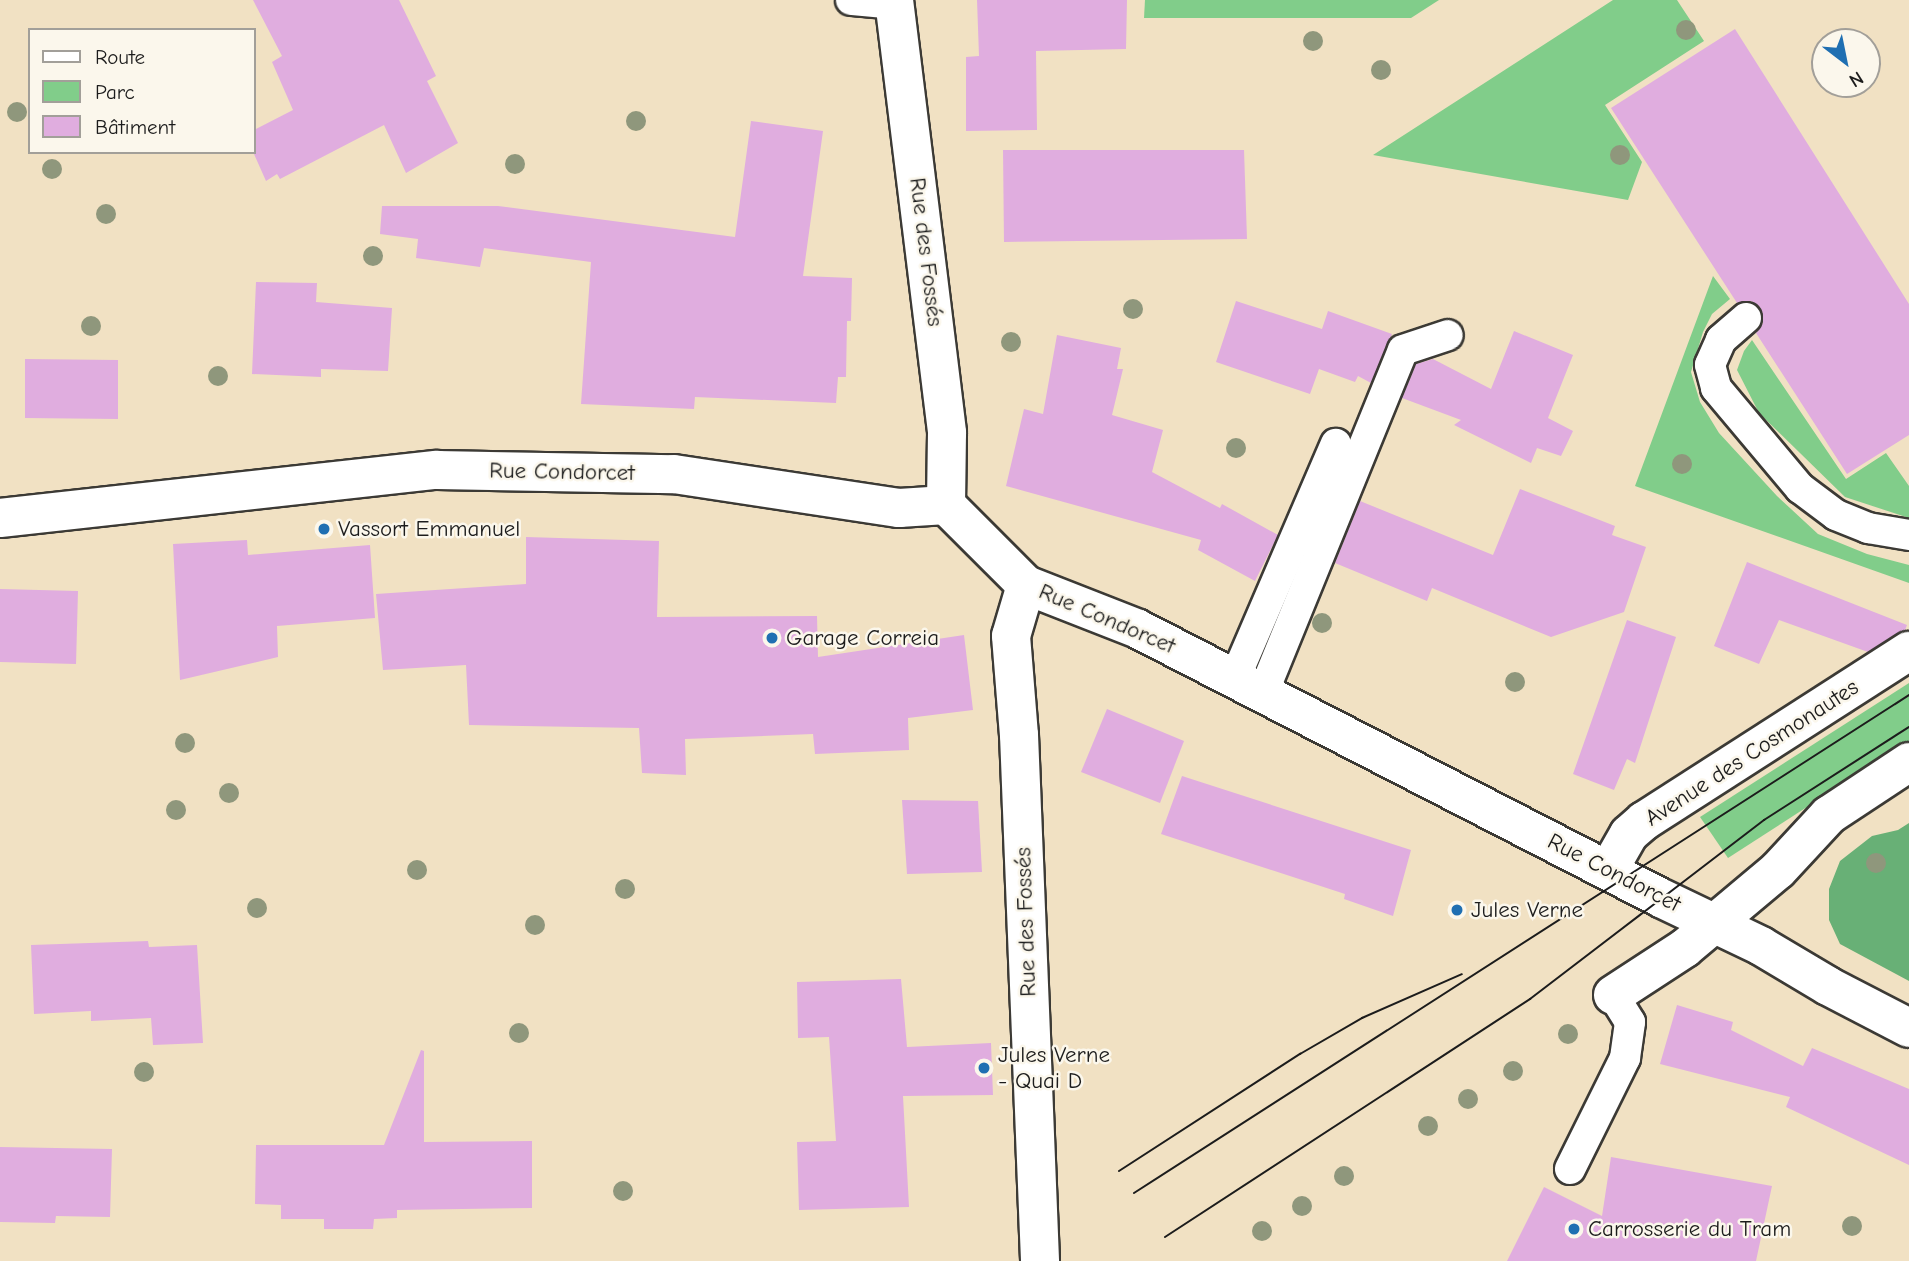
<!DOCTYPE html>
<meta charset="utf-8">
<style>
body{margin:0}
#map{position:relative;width:1909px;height:1261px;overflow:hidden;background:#f1e1c3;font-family:"Comic Neue",sans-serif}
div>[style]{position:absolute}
.green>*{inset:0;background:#81cd8a}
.forest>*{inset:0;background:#68b076}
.building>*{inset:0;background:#e0addf}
.roads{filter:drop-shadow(2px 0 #3c3a35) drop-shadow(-2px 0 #3c3a35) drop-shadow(0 2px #3c3a35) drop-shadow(0 -2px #3c3a35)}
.service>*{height:30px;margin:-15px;padding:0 15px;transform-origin:15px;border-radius:15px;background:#fff}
.minor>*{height:38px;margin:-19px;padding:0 19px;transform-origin:19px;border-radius:19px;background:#fff}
.tertiary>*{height:38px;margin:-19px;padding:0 19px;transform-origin:19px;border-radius:19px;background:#fff}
.tram>*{height:2px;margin:-1px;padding:0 1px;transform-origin:1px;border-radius:1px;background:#1c1c1c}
.trees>*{width:20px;height:20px;margin:-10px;border-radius:50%;background:#8f977c}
.dots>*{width:19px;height:19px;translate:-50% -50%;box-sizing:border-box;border:4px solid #fbf7ec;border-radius:50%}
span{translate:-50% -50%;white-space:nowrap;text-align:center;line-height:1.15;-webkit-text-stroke:5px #fbf7ec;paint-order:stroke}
.street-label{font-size:23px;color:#1c1c1c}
.poi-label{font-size:23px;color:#1c1c1c}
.left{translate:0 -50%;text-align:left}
.legend{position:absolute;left:28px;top:28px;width:228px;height:126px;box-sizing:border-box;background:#fbf7ec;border:2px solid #a29f99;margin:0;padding:9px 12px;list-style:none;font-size:21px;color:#1c1c1c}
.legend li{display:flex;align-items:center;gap:14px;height:35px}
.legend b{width:35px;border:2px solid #a29f99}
.north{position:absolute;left:1811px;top:28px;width:70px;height:70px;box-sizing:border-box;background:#fbf7ec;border:2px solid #a29f99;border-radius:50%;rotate:148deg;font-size:19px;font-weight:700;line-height:28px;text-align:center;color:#1c1c1c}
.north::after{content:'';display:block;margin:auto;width:24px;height:32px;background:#1f6fb2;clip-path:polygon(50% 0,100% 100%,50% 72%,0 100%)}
</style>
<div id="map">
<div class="green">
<i style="clip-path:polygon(1145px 0,1439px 0,1411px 18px,1144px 18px)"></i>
<i style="clip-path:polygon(1613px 0,1677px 0,1704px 41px,1605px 105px,1642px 162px,1628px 200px,1373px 155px)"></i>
<i style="clip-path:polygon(1713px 276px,1730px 299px,1712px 314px,1703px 332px,1691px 372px,1700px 402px,1719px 433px,1777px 496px,1818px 534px,1867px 554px,1909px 565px,1909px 583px,1635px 486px)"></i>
<i style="clip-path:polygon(1752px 340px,1846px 479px,1886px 453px,1909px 486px,1909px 518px,1845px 497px,1759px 413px,1737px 370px,1744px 351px)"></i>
<i style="clip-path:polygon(1909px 683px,1909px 741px,1728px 858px,1700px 817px)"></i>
</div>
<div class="forest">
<i style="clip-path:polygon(1909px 823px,1909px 981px,1840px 944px,1829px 920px,1829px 889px,1840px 861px,1872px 836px,1898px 830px)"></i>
</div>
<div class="building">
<i style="clip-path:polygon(253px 0,399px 0,436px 76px,427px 81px,458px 143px,406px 173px,384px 125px,280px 179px,277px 174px,266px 181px,254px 154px,254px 130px,293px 110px,272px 62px,282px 56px)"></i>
<i style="clip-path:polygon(977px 0,1127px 0,1126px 49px,1036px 51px,1037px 130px,966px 131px,966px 57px,979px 56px)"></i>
<i style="clip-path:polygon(1735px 29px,1909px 304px,1909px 435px,1847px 474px,1756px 333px,1763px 323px,1760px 307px,1751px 301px,1737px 303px,1611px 108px)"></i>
<i style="clip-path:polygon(751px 121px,823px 131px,803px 276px,852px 278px,851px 321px,847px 321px,846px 377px,838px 377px,836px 403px,695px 397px,694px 409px,581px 404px,591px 262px,484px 248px,480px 267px,416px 258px,418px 239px,380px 234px,382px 206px,498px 206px,735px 237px)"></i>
<i style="clip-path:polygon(1003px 150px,1244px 150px,1247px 239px,1004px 242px)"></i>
<i style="clip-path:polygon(256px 282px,317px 283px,316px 302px,392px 308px,388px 371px,321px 369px,321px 377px,252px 374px)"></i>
<i style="clip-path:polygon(1236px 301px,1322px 329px,1328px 311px,1392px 334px,1371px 383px,1358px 376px,1355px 382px,1319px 369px,1310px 394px,1216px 362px)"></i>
<i style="clip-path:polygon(1514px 331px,1573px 355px,1548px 418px,1573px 431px,1561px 456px,1537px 448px,1531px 463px,1454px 425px,1461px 420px,1402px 398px,1416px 364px,1433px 359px,1491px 389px)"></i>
<i style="clip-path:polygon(1057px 335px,1121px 348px,1117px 369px,1123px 369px,1112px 415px,1163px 430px,1152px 472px,1220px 508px,1222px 504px,1278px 535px,1255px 581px,1198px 550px,1201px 540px,1006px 486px,1024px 409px,1043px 414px)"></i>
<i style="clip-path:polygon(25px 359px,118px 360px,118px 419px,25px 418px)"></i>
<i style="clip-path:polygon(1520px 489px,1615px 526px,1612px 535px,1646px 547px,1624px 612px,1551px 637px,1432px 588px,1427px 601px,1335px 563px,1360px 501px,1493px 555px)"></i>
<i style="clip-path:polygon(526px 537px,659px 541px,657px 617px,817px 616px,818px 657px,964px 635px,973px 710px,908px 718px,909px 750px,815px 754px,813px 734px,685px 739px,686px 775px,642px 773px,639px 728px,469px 725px,466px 665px,383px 670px,376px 594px,526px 584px)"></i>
<i style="clip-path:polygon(247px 540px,248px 555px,370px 545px,375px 618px,277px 626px,278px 657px,180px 680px,173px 544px)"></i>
<i style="clip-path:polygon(1747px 562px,1907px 625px,1905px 630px,1868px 652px,1779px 620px,1759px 664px,1714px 646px)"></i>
<i style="clip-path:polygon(0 589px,78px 591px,76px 664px,0 662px)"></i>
<i style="clip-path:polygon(1627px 620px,1676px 637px,1635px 763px,1627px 759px,1614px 790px,1573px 774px)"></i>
<i style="clip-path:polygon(1107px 709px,1184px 741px,1160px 803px,1081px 772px)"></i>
<i style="clip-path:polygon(1182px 776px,1411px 850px,1393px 916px,1344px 899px,1345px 894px,1161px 834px)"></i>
<i style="clip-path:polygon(902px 800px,978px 801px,982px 872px,907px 874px)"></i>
<i style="clip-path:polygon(148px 941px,149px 947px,197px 945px,203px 1043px,153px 1045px,151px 1018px,91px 1021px,91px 1011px,34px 1014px,31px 945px)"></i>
<i style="clip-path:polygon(901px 979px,907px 1047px,991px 1043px,993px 1095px,903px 1096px,909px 1207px,799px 1210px,797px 1142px,836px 1141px,829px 1037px,798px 1038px,797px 982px)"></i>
<i style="clip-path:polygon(1677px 1005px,1733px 1022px,1731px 1030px,1803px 1066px,1812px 1048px,1909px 1089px,1909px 1165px,1786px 1107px,1790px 1097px,1660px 1064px)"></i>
<i style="clip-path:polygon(421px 1050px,424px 1051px,424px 1142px,532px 1141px,532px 1208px,397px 1210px,397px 1218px,374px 1219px,373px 1229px,324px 1229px,324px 1219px,281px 1219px,281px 1205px,255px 1204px,256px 1145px,384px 1145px)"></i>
<i style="clip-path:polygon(0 1147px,112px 1149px,110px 1217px,56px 1216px,55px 1223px,0 1222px)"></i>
<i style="clip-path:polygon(1611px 1157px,1772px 1186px,1756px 1261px,1507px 1261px,1544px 1187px,1602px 1216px)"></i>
</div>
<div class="roads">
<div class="service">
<i style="left:851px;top:0;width:44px;rotate:5.2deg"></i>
<i style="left:1746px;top:318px;width:33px;rotate:139deg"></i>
<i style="left:1721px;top:340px;width:27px;rotate:114deg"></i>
<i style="left:1710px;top:365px;width:24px;rotate:75deg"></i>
<i style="left:1716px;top:388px;width:131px;rotate:50deg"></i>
<i style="left:1800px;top:488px;width:45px;rotate:36.9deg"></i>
<i style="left:1836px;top:515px;width:35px;rotate:22deg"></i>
<i style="left:1868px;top:528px;width:42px;rotate:9.7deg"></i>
<i style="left:1235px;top:678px;width:255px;rotate:-66.7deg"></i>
<i style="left:1263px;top:693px;width:370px;rotate:-67.8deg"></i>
<i style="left:1403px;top:350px;width:47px;rotate:-18.4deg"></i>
<i style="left:1570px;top:1169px;width:124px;rotate:-63.6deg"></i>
<i style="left:1625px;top:1058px;width:36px;rotate:-82deg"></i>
<i style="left:1630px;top:1022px;width:32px;rotate:-122deg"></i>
</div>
<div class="minor">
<i style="left:894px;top:0;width:436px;rotate:83deg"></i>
<i style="left:947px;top:433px;width:72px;rotate:90.8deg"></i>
<i style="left:1026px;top:585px;width:53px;rotate:106.4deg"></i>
<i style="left:1011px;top:636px;width:99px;rotate:85.4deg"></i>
<i style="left:1019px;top:735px;width:526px;rotate:87.71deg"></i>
<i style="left:1609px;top:869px;width:40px;rotate:-60.3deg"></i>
<i style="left:1629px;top:834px;width:20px;rotate:-41deg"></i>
<i style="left:1644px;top:821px;width:315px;rotate:-32.7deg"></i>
<i style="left:1613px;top:995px;width:86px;rotate:-33.1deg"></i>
<i style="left:1685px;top:948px;width:121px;rotate:-40deg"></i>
<i style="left:1778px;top:870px;width:75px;rotate:-47.2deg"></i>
<i style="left:1829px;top:815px;width:96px;rotate:-33.5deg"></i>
</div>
<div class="tertiary">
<i style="left:0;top:518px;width:440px;rotate:-6.3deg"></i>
<i style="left:437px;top:470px;width:237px;rotate:1deg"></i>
<i style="left:674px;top:474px;width:228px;rotate:8.6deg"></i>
<i style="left:899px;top:508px;width:47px;rotate:-3.7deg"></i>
<i style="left:946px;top:505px;width:113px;rotate:45deg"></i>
<i style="left:1026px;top:585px;width:120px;rotate:21.4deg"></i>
<i style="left:1138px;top:629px;width:588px;rotate:27.22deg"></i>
<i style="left:1661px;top:898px;width:111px;rotate:25.6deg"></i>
<i style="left:1761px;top:946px;width:78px;rotate:30.8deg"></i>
<i style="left:1828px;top:986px;width:91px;rotate:27.4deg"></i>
</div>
</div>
<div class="tram">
<i style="left:1119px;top:1171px;width:216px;rotate:-32.9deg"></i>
<i style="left:1300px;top:1054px;width:72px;rotate:-30.1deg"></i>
<i style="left:1362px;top:1018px;width:109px;rotate:-23.7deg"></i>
<i style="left:1134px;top:1193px;width:921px;rotate:-32.72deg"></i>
<i style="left:1165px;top:1237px;width:436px;rotate:-33.1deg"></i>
<i style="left:1530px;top:999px;width:295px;rotate:-37.4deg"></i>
<i style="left:1764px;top:820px;width:172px;rotate:-32.7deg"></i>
</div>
<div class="trees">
<i style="left:1686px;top:30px"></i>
<i style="left:1313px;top:41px"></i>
<i style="left:1381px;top:70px"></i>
<i style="left:17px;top:112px"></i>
<i style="left:636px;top:121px"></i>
<i style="left:1620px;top:155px"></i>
<i style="left:515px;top:164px"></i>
<i style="left:52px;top:169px"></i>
<i style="left:106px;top:214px"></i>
<i style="left:373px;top:256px"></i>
<i style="left:1133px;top:309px"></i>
<i style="left:91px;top:326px"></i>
<i style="left:1011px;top:342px"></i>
<i style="left:218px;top:376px"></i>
<i style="left:1236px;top:448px"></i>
<i style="left:1682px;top:464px"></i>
<i style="left:1322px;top:623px"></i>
<i style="left:1515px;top:682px"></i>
<i style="left:185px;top:743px"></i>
<i style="left:229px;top:793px"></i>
<i style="left:176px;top:810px"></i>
<i style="left:1876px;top:863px"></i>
<i style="left:417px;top:870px"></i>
<i style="left:625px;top:889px"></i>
<i style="left:257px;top:908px"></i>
<i style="left:535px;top:925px"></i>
<i style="left:519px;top:1033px"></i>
<i style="left:1568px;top:1034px"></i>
<i style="left:1513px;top:1071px"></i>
<i style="left:144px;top:1072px"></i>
<i style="left:1468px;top:1099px"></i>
<i style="left:1428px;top:1126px"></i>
<i style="left:1344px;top:1176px"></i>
<i style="left:623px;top:1191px"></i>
<i style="left:1302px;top:1206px"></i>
<i style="left:1852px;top:1226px"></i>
<i style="left:1262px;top:1231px"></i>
</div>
<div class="dots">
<i style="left:324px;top:529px;background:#1f6fb2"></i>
<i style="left:772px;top:638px;background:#1f6fb2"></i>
<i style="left:1457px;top:910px;background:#1f6fb2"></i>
<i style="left:984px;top:1068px;background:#1f6fb2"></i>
<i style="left:1574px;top:1229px;background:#1f6fb2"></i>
</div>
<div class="street-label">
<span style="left:926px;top:252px;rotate:83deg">Rue des Fossés</span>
<span style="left:562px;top:472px;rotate:1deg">Rue Condorcet</span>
<span style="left:1107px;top:619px;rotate:23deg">Rue Condorcet</span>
<span style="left:1752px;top:753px;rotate:-33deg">Avenue des Cosmonautes</span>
<span style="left:1614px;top:873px;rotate:27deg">Rue Condorcet</span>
<span style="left:1026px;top:922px;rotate:-92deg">Rue des Fossés</span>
</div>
<div class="poi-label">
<span class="left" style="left:338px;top:529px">Vassort Emmanuel</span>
<span class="left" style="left:786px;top:638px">Garage Correia</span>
<span class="left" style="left:1471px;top:910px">Jules Verne</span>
<span class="left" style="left:998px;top:1068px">Jules Verne<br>- Quai D</span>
<span class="left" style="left:1588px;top:1229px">Carrosserie du Tram</span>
</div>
<ul class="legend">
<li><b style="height:9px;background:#fff"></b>Route</li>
<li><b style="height:19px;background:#81cd8a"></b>Parc</li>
<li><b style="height:19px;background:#e0addf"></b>Bâtiment</li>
</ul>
<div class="north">N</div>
</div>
